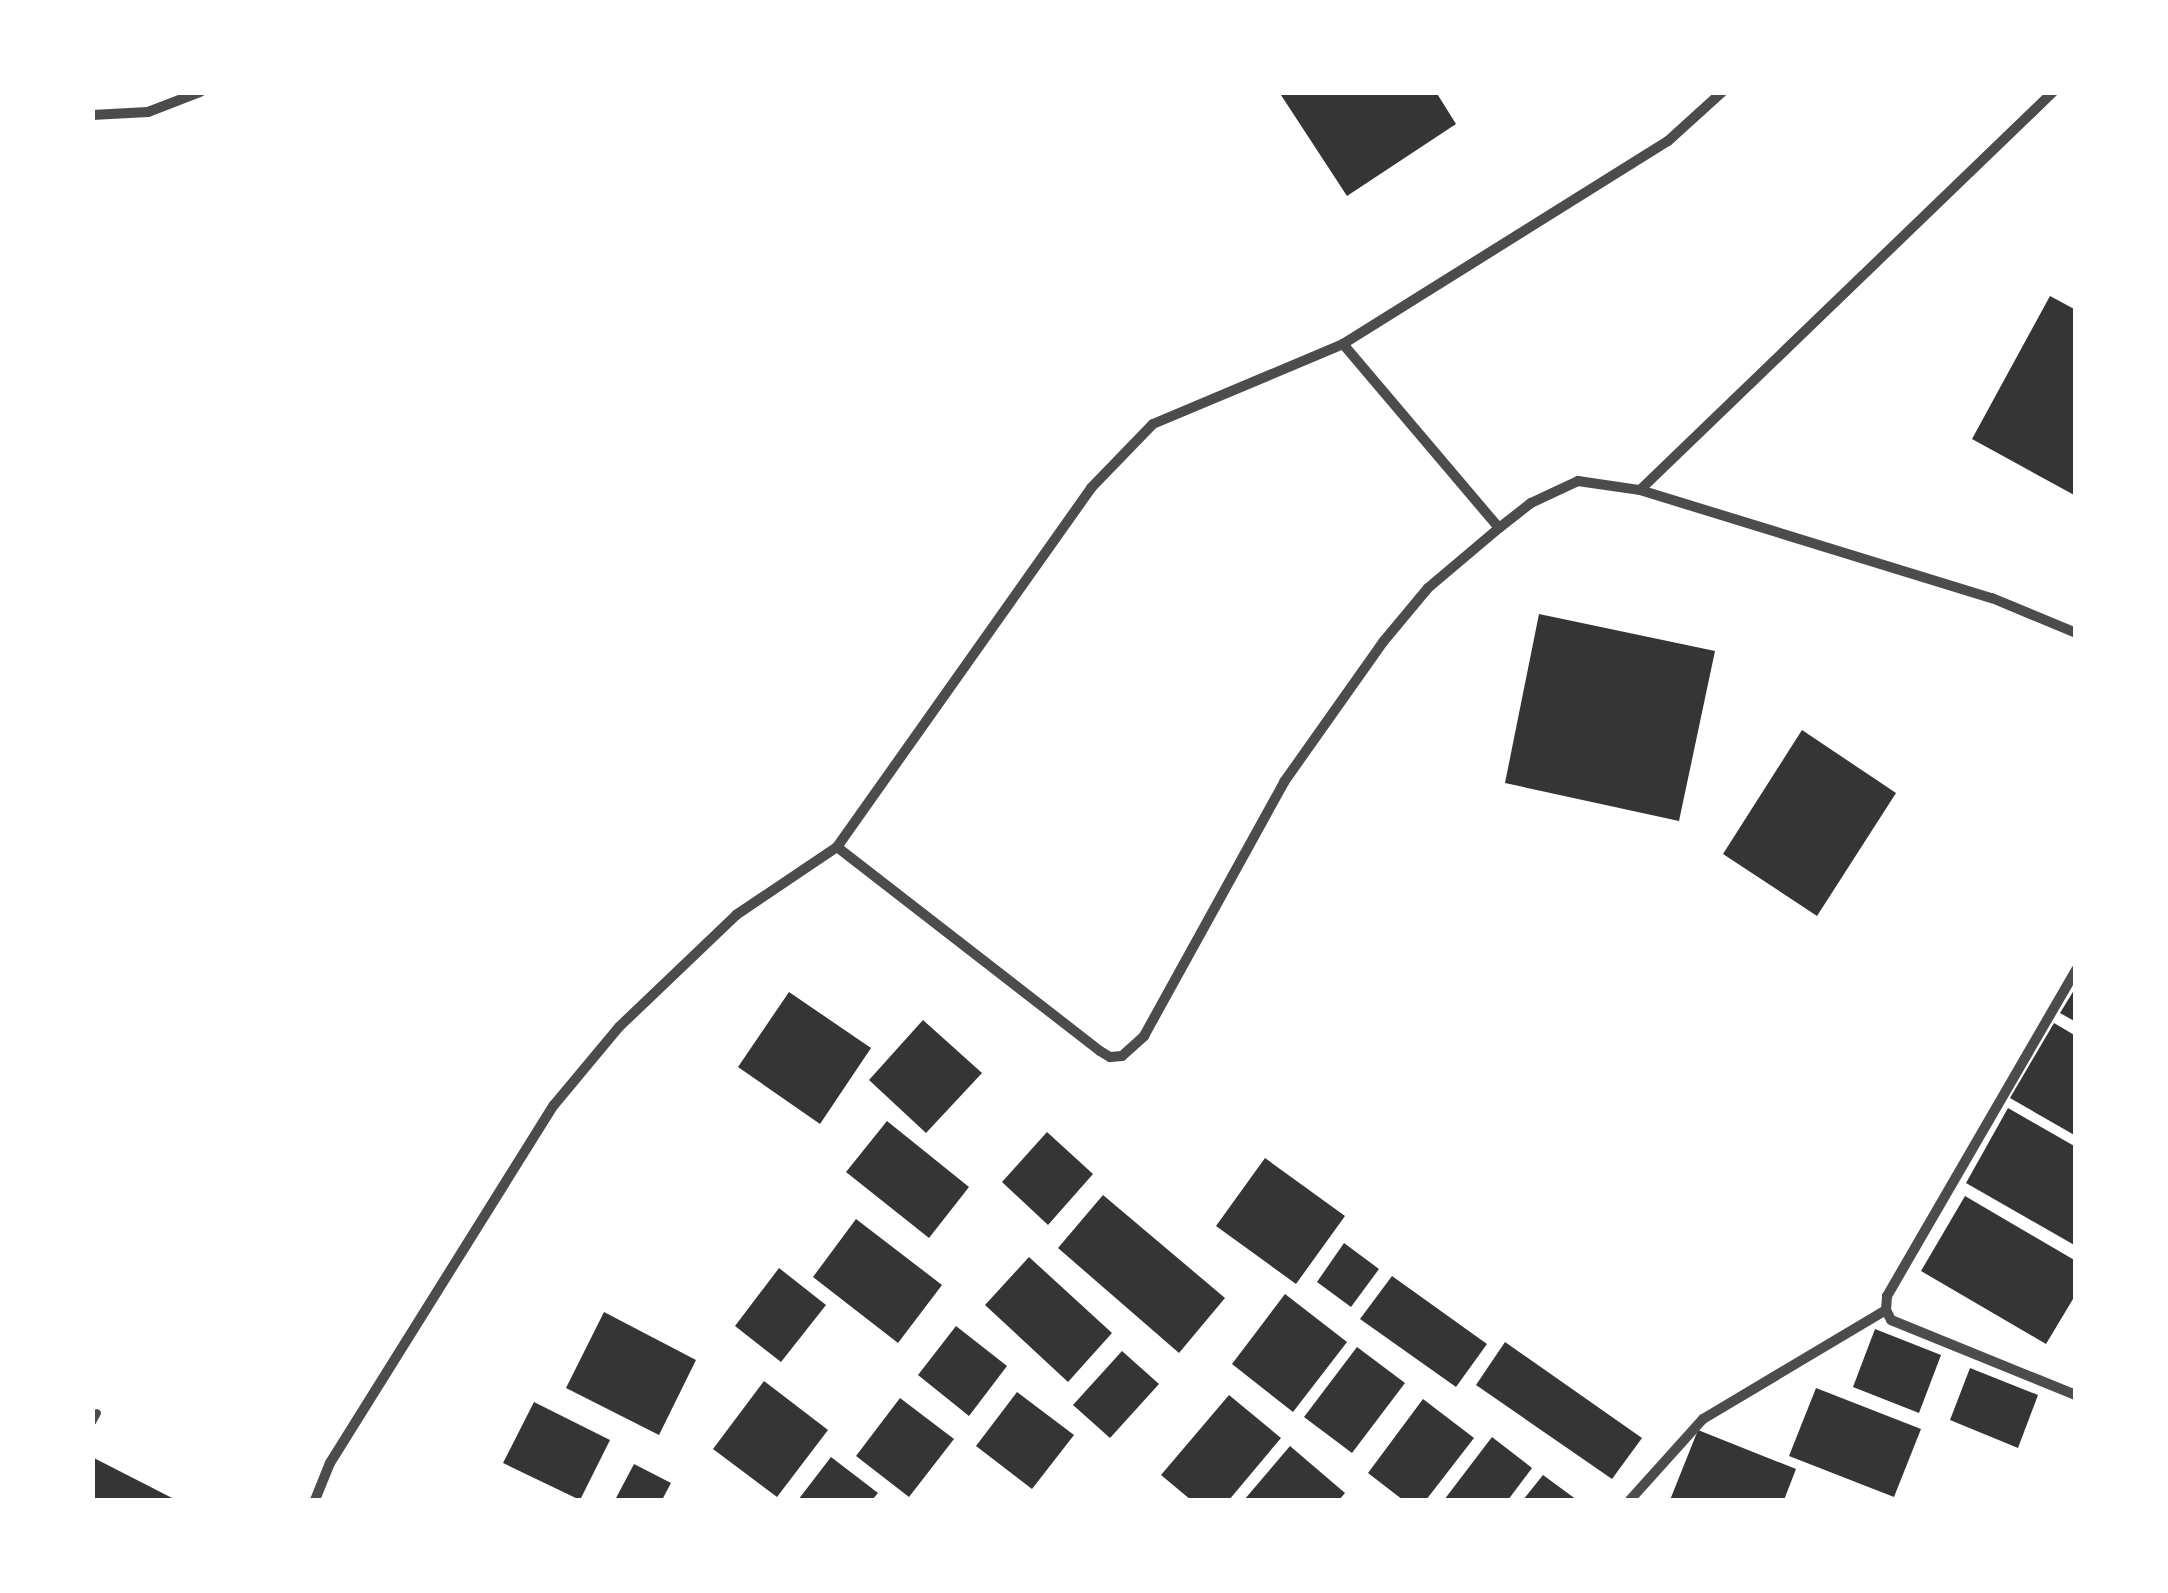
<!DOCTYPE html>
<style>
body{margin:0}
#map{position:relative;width:2168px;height:1593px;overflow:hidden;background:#fff;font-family:"Alegreya Sans",sans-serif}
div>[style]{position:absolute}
.building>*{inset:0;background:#353535}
.service>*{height:8px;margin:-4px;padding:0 4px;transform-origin:4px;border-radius:4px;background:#4c4c4c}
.minor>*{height:10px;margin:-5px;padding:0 5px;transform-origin:5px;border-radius:5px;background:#4c4c4c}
span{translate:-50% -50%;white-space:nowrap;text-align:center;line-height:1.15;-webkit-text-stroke:9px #fff;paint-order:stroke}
.frame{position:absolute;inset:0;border:95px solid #fff;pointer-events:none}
</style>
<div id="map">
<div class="building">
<i style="clip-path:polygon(1279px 92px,1436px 92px,1456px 124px,1347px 196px)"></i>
<i style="clip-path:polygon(2050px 296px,2076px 310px,2076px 496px,1972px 439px)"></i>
<i style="clip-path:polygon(1539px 614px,1715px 651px,1679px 821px,1505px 783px)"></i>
<i style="clip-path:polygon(1802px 730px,1896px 793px,1817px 916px,1723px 854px)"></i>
<i style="clip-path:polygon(2076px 987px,2076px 1022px,2060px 1013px)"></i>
<i style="clip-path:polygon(789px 992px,871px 1048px,820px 1124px,738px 1067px)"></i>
<i style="clip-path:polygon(923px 1020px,982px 1073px,926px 1133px,869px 1080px)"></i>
<i style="clip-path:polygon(2054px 1023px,2076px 1036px,2076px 1136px,2010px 1098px)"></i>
<i style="clip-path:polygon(2008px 1108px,2076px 1147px,2076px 1246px,1966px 1183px)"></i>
<i style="clip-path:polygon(887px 1121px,969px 1187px,929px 1238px,846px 1172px)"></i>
<i style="clip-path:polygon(1047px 1132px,1093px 1174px,1048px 1225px,1002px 1182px)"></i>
<i style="clip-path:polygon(1265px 1158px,1345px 1216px,1296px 1284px,1216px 1226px)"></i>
<i style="clip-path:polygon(1103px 1195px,1225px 1298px,1179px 1353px,1058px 1248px)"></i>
<i style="clip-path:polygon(1965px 1196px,2076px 1261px,2076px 1294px,2046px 1344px,1921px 1271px)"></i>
<i style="clip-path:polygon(856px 1219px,942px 1285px,898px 1343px,813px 1277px)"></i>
<i style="clip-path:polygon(1344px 1243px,1379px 1269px,1351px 1307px,1317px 1282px)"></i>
<i style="clip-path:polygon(1029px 1257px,1112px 1333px,1068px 1382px,985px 1305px)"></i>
<i style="clip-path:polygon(779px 1268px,826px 1305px,781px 1362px,735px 1326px)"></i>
<i style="clip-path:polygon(1392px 1276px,1487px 1344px,1456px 1387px,1360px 1319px)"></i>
<i style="clip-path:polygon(1285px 1294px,1347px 1342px,1293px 1412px,1232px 1364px)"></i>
<i style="clip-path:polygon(604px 1312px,696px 1360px,659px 1435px,566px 1388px)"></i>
<i style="clip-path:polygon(956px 1326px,1007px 1366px,969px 1416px,918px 1375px)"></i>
<i style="clip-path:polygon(1875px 1329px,1941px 1355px,1919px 1413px,1853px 1387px)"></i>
<i style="clip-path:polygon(1505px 1342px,1642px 1438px,1612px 1479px,1476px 1385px)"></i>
<i style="clip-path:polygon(1357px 1347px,1405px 1383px,1352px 1453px,1304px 1417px)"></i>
<i style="clip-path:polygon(1122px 1351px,1159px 1384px,1110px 1438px,1073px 1405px)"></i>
<i style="clip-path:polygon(1970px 1368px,2038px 1395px,2018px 1448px,1950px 1420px)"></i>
<i style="clip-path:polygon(764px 1381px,828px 1430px,777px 1497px,713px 1449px)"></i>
<i style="clip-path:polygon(1816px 1388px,1921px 1429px,1894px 1497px,1789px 1456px)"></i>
<i style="clip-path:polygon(1017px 1392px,1074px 1435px,1032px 1489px,976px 1446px)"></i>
<i style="clip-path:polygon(1229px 1395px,1281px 1438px,1229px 1500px,1191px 1500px,1161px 1475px)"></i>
<i style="clip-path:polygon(900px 1398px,954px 1439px,909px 1497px,856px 1456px)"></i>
<i style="clip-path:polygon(1423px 1399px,1474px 1438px,1426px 1500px,1403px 1500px,1368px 1473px)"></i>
<i style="clip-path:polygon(534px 1402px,610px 1440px,580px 1500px,503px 1463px)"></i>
<i style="clip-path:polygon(1698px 1430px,1796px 1469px,1784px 1500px,1670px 1500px)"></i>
<i style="clip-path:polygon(1492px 1437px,1532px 1468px,1508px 1500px,1444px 1500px)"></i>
<i style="clip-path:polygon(1290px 1446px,1345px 1493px,1339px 1500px,1244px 1500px)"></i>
<i style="clip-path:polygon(92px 1457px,176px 1500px,92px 1500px)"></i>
<i style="clip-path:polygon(831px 1457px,878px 1493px,872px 1500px,798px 1500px)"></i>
<i style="clip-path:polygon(634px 1464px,671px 1483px,662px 1500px,615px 1500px)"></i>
<i style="clip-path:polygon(1543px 1475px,1577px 1500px,1523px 1500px)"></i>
</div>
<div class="service">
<i style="left:92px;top:1422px;width:10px;rotate:-61deg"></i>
</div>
<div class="minor">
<i style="left:92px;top:115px;width:56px;rotate:-3.1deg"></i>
<i style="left:148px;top:112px;width:56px;rotate:-21deg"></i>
<i style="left:1343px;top:344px;width:241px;rotate:49.7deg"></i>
<i style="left:1499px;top:528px;width:41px;rotate:-38deg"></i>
<i style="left:1531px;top:503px;width:52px;rotate:-25.1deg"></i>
<i style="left:1578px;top:481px;width:63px;rotate:8.3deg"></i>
<i style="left:1640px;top:490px;width:368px;rotate:17.1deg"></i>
<i style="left:1992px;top:598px;width:91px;rotate:22.6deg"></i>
<i style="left:1640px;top:490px;width:574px;rotate:-43.94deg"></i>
<i style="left:837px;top:847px;width:333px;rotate:37.8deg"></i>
<i style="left:1100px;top:1051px;width:12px;rotate:31deg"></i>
<i style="left:1110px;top:1057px;width:12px;rotate:-5deg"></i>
<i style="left:1122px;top:1056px;width:30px;rotate:-42deg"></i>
<i style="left:1144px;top:1036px;width:290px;rotate:-61.1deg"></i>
<i style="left:1284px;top:782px;width:171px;rotate:-54.7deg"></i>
<i style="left:1383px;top:642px;width:70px;rotate:-50.2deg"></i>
<i style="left:1428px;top:588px;width:93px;rotate:-40.2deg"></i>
<i style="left:2076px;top:970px;width:377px;rotate:120.1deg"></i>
<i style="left:1887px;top:1296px;width:14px;rotate:94deg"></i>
<i style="left:1886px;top:1310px;width:11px;rotate:63deg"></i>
<i style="left:1891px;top:1320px;width:200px;rotate:22.1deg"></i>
<i style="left:315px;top:1500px;width:40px;rotate:-68deg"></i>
<i style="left:330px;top:1463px;width:422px;rotate:-58deg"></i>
<i style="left:554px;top:1105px;width:102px;rotate:-50.2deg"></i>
<i style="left:619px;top:1027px;width:162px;rotate:-43.7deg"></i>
<i style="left:736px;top:915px;width:122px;rotate:-34deg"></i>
<i style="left:837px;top:847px;width:440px;rotate:-54.7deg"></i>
<i style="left:1091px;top:488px;width:89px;rotate:-45.9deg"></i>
<i style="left:1153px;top:424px;width:206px;rotate:-22.8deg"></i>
<i style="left:1343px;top:344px;width:383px;rotate:-32deg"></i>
<i style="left:1668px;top:141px;width:73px;rotate:-42.2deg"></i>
<i style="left:1630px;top:1500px;width:109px;rotate:-48deg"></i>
<i style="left:1703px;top:1419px;width:213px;rotate:-30.8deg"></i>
</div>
<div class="frame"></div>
</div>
